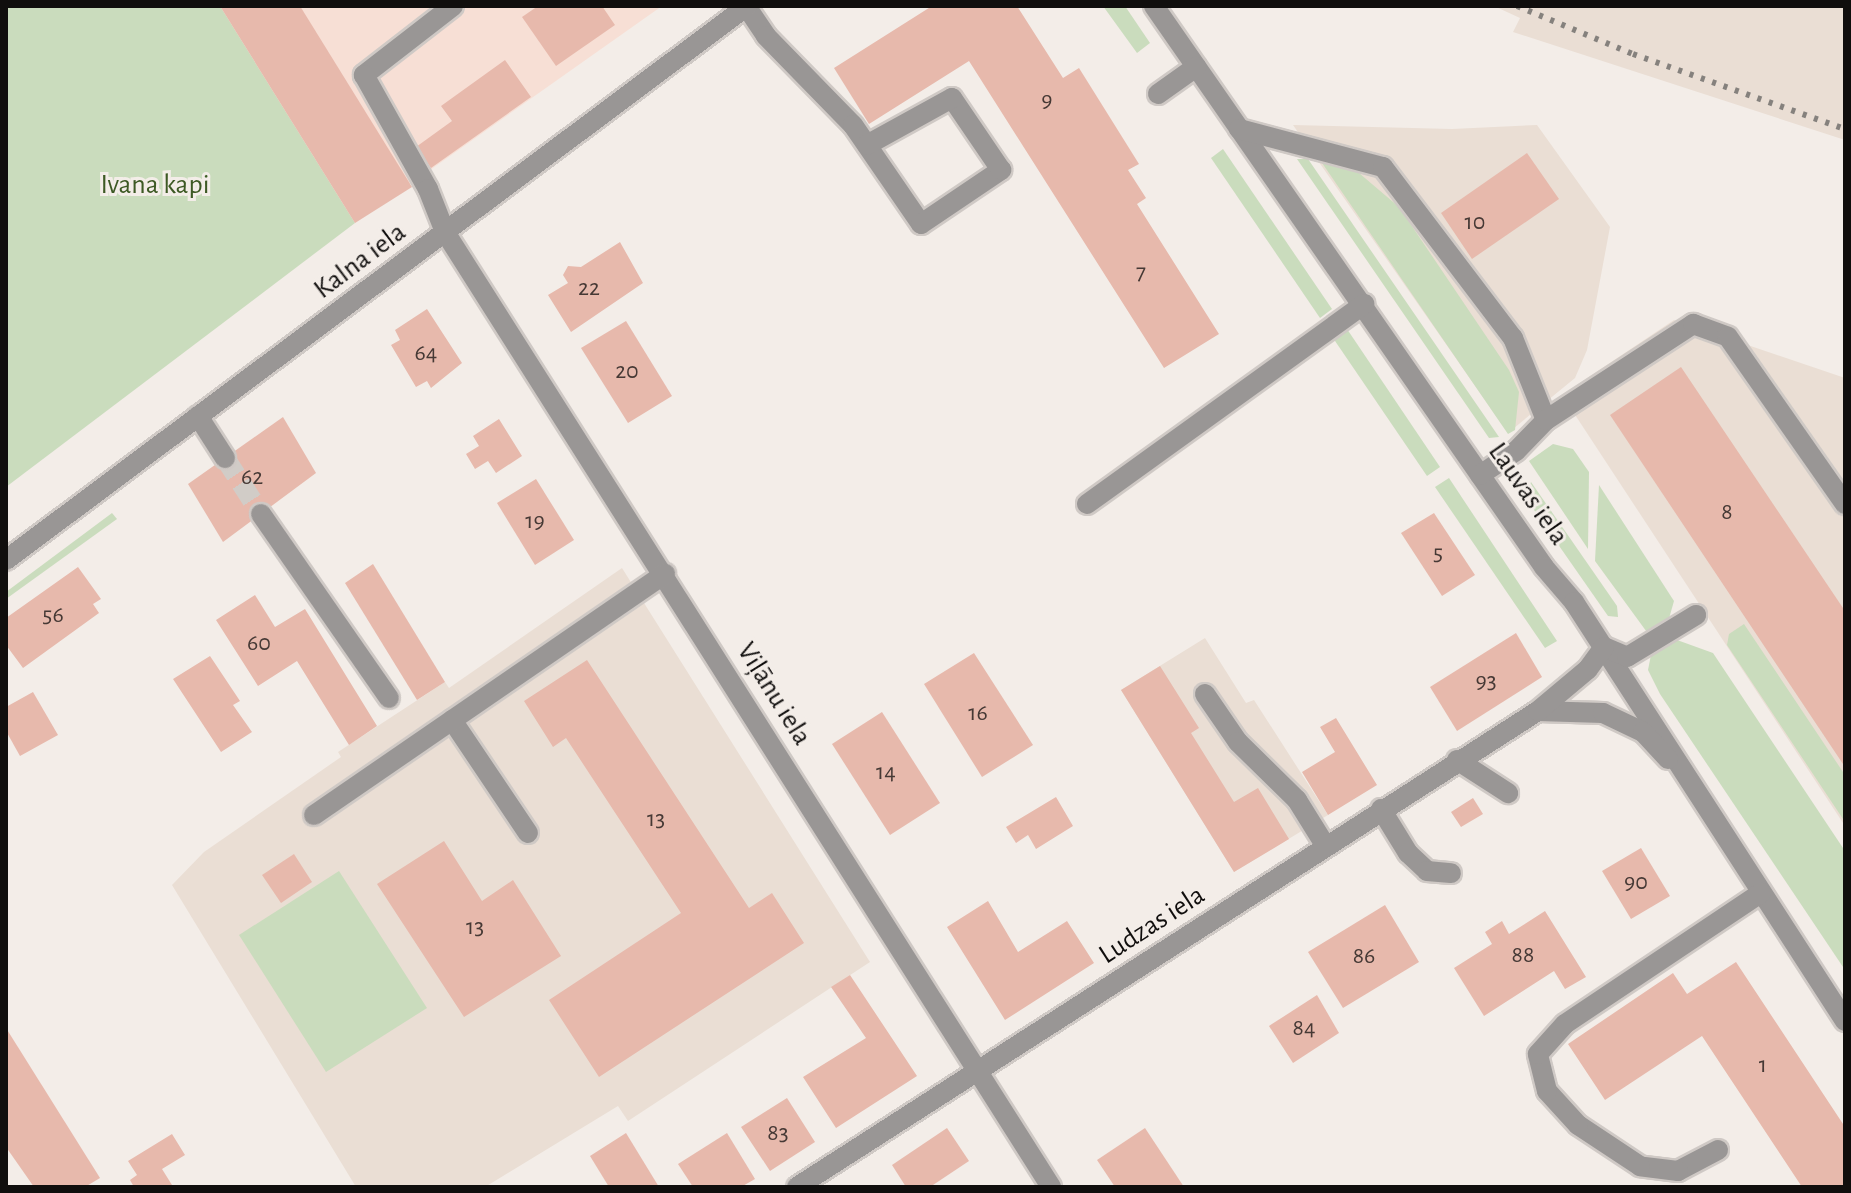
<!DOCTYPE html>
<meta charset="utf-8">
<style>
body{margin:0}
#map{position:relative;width:1851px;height:1193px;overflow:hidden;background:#f3ede8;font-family:"Alegreya Sans",sans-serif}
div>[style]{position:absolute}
.built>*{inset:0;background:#eaded4}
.industrial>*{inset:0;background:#f7dfd5}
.green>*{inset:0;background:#cadcbd}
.building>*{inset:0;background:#e7b9ac}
.minor-tunnel>*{height:20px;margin-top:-10px;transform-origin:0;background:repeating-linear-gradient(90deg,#d1ccc7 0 20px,transparent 0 30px)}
.roads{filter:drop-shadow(2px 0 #cfc9c5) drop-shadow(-2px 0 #cfc9c5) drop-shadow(0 2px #cfc9c5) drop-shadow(0 -2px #cfc9c5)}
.minor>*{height:20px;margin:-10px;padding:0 10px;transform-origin:10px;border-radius:10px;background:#999695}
.rail>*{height:6px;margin-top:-3px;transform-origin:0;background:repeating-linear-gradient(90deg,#85817d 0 4px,transparent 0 12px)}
span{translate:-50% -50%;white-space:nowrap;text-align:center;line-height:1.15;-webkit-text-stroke:6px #f3ede8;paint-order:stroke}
.number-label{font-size:24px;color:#463935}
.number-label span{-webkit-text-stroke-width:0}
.park-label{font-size:28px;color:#3d5924}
.street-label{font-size:28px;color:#100e0d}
.frame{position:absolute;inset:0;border:8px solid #100e0d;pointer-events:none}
</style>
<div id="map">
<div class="built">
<i style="clip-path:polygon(1494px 6px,1845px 6px,1845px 140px,1513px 32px,1520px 18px)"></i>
<i style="clip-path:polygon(1293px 125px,1452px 129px,1537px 125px,1610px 227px,1587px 350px,1575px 378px,1508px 433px)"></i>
<i style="clip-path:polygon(1674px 320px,1845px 378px,1845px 826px,1562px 395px)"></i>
<i style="clip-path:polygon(622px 568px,870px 962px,628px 1121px,618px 1106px,485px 1187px,356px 1187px,172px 885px,204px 852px,341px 757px,338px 752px,445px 682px,449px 688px)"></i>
<i style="clip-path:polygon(1205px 638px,1246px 703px,1254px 700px,1328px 815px,1234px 872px,1121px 690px)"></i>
</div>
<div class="industrial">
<i style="clip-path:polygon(220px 6px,662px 6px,355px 223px)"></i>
</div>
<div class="green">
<i style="clip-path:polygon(6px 6px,220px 6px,355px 223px,6px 487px)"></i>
<i style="clip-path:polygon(1103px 6px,1125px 6px,1150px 43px,1137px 53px)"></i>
<i style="clip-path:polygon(1223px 149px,1332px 309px,1320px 318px,1211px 158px)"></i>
<i style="clip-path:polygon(1297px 159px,1308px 159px,1499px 437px,1489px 438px)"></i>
<i style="clip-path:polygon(1320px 160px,1359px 173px,1399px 207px,1509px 370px,1519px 392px,1515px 430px,1508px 434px)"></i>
<i style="clip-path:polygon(1347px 329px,1440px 467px,1427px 476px,1333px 338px)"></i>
<i style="clip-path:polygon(1553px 444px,1573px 449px,1589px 472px,1588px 549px,1529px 461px)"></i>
<i style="clip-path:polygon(1449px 478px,1557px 641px,1545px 648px,1435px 487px)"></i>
<i style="clip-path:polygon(1531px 482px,1617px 606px,1618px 617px,1608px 616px,1525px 497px)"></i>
<i style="clip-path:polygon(1599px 485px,1674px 601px,1668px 622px,1649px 635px,1595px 561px)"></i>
<i style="clip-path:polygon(112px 513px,117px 519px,6px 599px,6px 592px)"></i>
<i style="clip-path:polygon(1744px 624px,1845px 775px,1845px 822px,1727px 645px,1729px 634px)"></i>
<i style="clip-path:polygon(1677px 640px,1713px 653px,1845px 851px,1845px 970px,1660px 694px,1648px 670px,1651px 655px)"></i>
<i style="clip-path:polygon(339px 871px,427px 1008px,326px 1072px,239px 935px)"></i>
</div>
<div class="building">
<i style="clip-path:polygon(220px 6px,300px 6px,412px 187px,355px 223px)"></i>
<i style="clip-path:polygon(538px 6px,602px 6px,615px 25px,556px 66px,522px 17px)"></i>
<i style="clip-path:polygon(932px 6px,1017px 6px,1063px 78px,1079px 68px,1139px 164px,1128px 170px,1146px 198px,1137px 204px,1219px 334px,1164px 368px,969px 61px,869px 124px,834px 68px)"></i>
<i style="clip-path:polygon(505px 60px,531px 97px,431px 168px,416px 147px,452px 121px,441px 106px)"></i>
<i style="clip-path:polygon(1527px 153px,1559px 199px,1472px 259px,1441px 213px)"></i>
<i style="clip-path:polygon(620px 242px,643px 283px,571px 332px,548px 295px,568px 283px,563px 275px,568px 266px,581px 267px)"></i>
<i style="clip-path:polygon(427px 309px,462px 363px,431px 388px,427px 381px,416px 387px,391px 345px,400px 340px,395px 330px)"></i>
<i style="clip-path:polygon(626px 321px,672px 396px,628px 423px,581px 348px)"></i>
<i style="clip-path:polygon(1681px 367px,1845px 611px,1845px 767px,1610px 415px)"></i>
<i style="clip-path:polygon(283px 417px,316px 473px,223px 542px,188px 484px)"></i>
<i style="clip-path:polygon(499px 419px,522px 456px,496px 473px,488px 461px,475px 469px,466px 454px,479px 446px,473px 436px)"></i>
<i style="clip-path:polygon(536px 479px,574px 540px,535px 565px,497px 503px)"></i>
<i style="clip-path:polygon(1434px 513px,1475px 575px,1442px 596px,1401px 533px)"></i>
<i style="clip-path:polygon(373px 564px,445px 682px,417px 700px,345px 583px)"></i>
<i style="clip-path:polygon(78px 567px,101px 599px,93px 604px,99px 613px,23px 668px,6px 645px,6px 618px)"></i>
<i style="clip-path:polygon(255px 595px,275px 627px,305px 609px,377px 726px,349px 745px,297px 661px,258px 686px,216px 620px)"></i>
<i style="clip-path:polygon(1516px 633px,1542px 677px,1457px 731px,1430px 687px)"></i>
<i style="clip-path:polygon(974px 653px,1033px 745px,982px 777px,924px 684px)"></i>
<i style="clip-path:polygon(210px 656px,240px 701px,233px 705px,252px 732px,221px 752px,173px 679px)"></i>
<i style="clip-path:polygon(587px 660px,749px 908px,772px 893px,804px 943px,599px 1077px,549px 1000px,681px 913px,566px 738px,553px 747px,524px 701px)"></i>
<i style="clip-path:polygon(1160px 666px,1199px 728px,1191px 733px,1234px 802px,1258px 788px,1289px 839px,1234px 872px,1121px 690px)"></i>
<i style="clip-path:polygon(33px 692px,58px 735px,20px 756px,6px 731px,6px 707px)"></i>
<i style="clip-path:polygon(882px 712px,940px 803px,890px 835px,832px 744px)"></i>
<i style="clip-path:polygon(1336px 718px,1377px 785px,1328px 815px,1302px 772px,1335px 752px,1320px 727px)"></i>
<i style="clip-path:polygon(1056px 797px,1073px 826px,1036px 849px,1028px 835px,1016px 843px,1006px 827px)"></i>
<i style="clip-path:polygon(1473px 798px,1483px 814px,1461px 827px,1451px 812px)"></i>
<i style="clip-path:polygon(444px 841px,482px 901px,513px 880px,561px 956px,464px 1017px,377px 884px)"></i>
<i style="clip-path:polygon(1641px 848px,1670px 896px,1631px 919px,1602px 871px)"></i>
<i style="clip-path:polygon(294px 854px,312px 882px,281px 903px,262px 875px)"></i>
<i style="clip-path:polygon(988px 901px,1018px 952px,1067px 921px,1094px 963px,1005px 1020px,947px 927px)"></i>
<i style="clip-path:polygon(1385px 905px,1419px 962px,1343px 1008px,1308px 952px)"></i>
<i style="clip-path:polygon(1545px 911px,1586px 977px,1565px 989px,1554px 971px,1484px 1016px,1454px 968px,1492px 944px,1485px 932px,1502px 921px,1509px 934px)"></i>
<i style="clip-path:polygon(1736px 962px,1845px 1127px,1845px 1187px,1802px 1187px,1702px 1036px,1605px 1100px,1568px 1044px,1673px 973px,1687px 994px)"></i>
<i style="clip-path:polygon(850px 975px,917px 1076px,836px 1128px,803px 1077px,866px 1038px,831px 987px)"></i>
<i style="clip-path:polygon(1317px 995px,1339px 1033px,1293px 1063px,1269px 1026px)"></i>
<i style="clip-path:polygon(6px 1028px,100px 1178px,85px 1187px,34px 1187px,6px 1147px)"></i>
<i style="clip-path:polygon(787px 1098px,815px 1142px,770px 1171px,741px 1127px)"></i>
<i style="clip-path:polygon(947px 1128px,969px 1161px,930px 1187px,906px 1187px,892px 1165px)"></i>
<i style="clip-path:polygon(1145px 1128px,1184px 1187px,1115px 1187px,1097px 1160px)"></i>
<i style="clip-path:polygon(626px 1133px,659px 1187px,609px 1187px,590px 1156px)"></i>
<i style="clip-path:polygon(727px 1133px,755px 1179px,741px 1187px,693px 1187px,678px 1164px)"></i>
<i style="clip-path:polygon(172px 1134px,185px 1155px,162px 1169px,172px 1185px,134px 1187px,130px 1180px,137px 1175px,128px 1161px)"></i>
</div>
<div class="minor-tunnel">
<i style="left:225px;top:458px;width:67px;rotate:57.3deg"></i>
</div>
<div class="roads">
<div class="minor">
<i style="left:453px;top:6px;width:113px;rotate:142.2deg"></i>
<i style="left:364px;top:75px;width:131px;rotate:60.7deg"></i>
<i style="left:428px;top:189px;width:46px;rotate:68.4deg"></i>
<i style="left:445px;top:232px;width:1131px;rotate:57.6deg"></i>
<i style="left:746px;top:6px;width:36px;rotate:56deg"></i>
<i style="left:766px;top:36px;width:124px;rotate:45.7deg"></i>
<i style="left:853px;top:125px;width:120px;rotate:55.5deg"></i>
<i style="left:921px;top:224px;width:97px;rotate:-34deg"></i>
<i style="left:1001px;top:170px;width:87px;rotate:-124.2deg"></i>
<i style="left:952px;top:98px;width:97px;rotate:151.1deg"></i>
<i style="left:1154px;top:6px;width:683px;rotate:55.19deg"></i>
<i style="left:1544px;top:567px;width:46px;rotate:49.4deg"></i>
<i style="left:1574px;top:602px;width:499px;rotate:57.1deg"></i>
<i style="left:1158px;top:94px;width:47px;rotate:-35.4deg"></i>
<i style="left:1239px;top:129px;width:149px;rotate:14.8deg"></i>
<i style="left:1383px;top:167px;width:215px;rotate:52.8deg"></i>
<i style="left:1513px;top:338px;width:88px;rotate:68.1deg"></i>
<i style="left:198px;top:416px;width:50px;rotate:57.3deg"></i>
<i style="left:1480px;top:475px;width:43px;rotate:-33.7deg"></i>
<i style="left:1516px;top:451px;width:43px;rotate:-45.9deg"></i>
<i style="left:1546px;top:420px;width:176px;rotate:-33.1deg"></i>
<i style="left:1693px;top:324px;width:37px;rotate:20deg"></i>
<i style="left:1728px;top:337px;width:204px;rotate:55deg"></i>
<i style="left:1087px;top:504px;width:342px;rotate:-35.8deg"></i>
<i style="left:261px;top:514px;width:224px;rotate:55.2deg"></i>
<i style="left:6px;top:560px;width:925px;rotate:-36.78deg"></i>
<i style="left:1604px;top:647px;width:25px;rotate:23deg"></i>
<i style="left:1627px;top:657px;width:81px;rotate:-31.3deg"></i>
<i style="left:1205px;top:694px;width:58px;rotate:55.5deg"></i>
<i style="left:1238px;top:742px;width:83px;rotate:44.5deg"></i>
<i style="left:1297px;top:800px;width:53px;rotate:58.1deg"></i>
<i style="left:1538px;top:711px;width:65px;rotate:1.8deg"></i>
<i style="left:1603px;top:713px;width:44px;rotate:25.4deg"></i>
<i style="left:1643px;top:732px;width:37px;rotate:47deg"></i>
<i style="left:452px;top:720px;width:136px;rotate:56.1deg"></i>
<i style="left:1457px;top:760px;width:61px;rotate:32.9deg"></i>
<i style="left:1381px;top:809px;width:52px;rotate:58.5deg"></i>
<i style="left:1408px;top:853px;width:26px;rotate:43deg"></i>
<i style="left:1427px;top:871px;width:24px;rotate:5deg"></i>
<i style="left:314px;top:815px;width:426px;rotate:-34.5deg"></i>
<i style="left:1718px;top:1150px;width:45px;rotate:152.3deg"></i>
<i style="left:1678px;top:1171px;width:38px;rotate:-173deg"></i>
<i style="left:1640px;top:1166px;width:74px;rotate:-146.5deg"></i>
<i style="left:1578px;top:1125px;width:46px;rotate:-132.4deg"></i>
<i style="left:1547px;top:1091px;width:38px;rotate:-104deg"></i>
<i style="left:1538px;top:1054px;width:40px;rotate:-48deg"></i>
<i style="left:1565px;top:1024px;width:236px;rotate:-33.8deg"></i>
<i style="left:797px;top:1187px;width:881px;rotate:-32.72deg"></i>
<i style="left:1538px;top:711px;width:65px;rotate:-40deg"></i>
<i style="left:1588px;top:669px;width:27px;rotate:-54deg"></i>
</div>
</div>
<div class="rail">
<i style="left:1517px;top:6px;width:126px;rotate:22.5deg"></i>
<i style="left:1633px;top:54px;width:225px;rotate:19.5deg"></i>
</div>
<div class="number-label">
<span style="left:1047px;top:101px">9</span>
<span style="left:1475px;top:223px">10</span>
<span style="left:1141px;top:273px">7</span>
<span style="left:589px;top:289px">22</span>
<span style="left:426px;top:354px">64</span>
<span style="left:627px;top:372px">20</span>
<span style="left:252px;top:478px">62</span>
<span style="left:1727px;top:513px">8</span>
<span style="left:535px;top:522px">19</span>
<span style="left:1438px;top:554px">5</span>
<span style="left:53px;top:616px">56</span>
<span style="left:259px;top:644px">60</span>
<span style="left:1486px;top:682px">93</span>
<span style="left:978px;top:714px">16</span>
<span style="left:886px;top:773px">14</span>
<span style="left:656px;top:820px">13</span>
<span style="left:1636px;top:883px">90</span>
<span style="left:475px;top:928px">13</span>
<span style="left:1523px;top:956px">88</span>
<span style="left:1364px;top:957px">86</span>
<span style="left:1304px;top:1029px">84</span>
<span style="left:1763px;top:1066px">1</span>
<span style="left:778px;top:1134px">83</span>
</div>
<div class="park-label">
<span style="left:155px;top:185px">Ivana kapi</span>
</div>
<div class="street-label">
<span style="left:360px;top:261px;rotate:-37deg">Kalna iela</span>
<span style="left:1528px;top:494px;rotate:55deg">Lauvas iela</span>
<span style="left:774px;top:694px;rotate:58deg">Viļānu iela</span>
<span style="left:1152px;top:925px;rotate:-33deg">Ludzas iela</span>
</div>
<div class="frame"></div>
</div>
